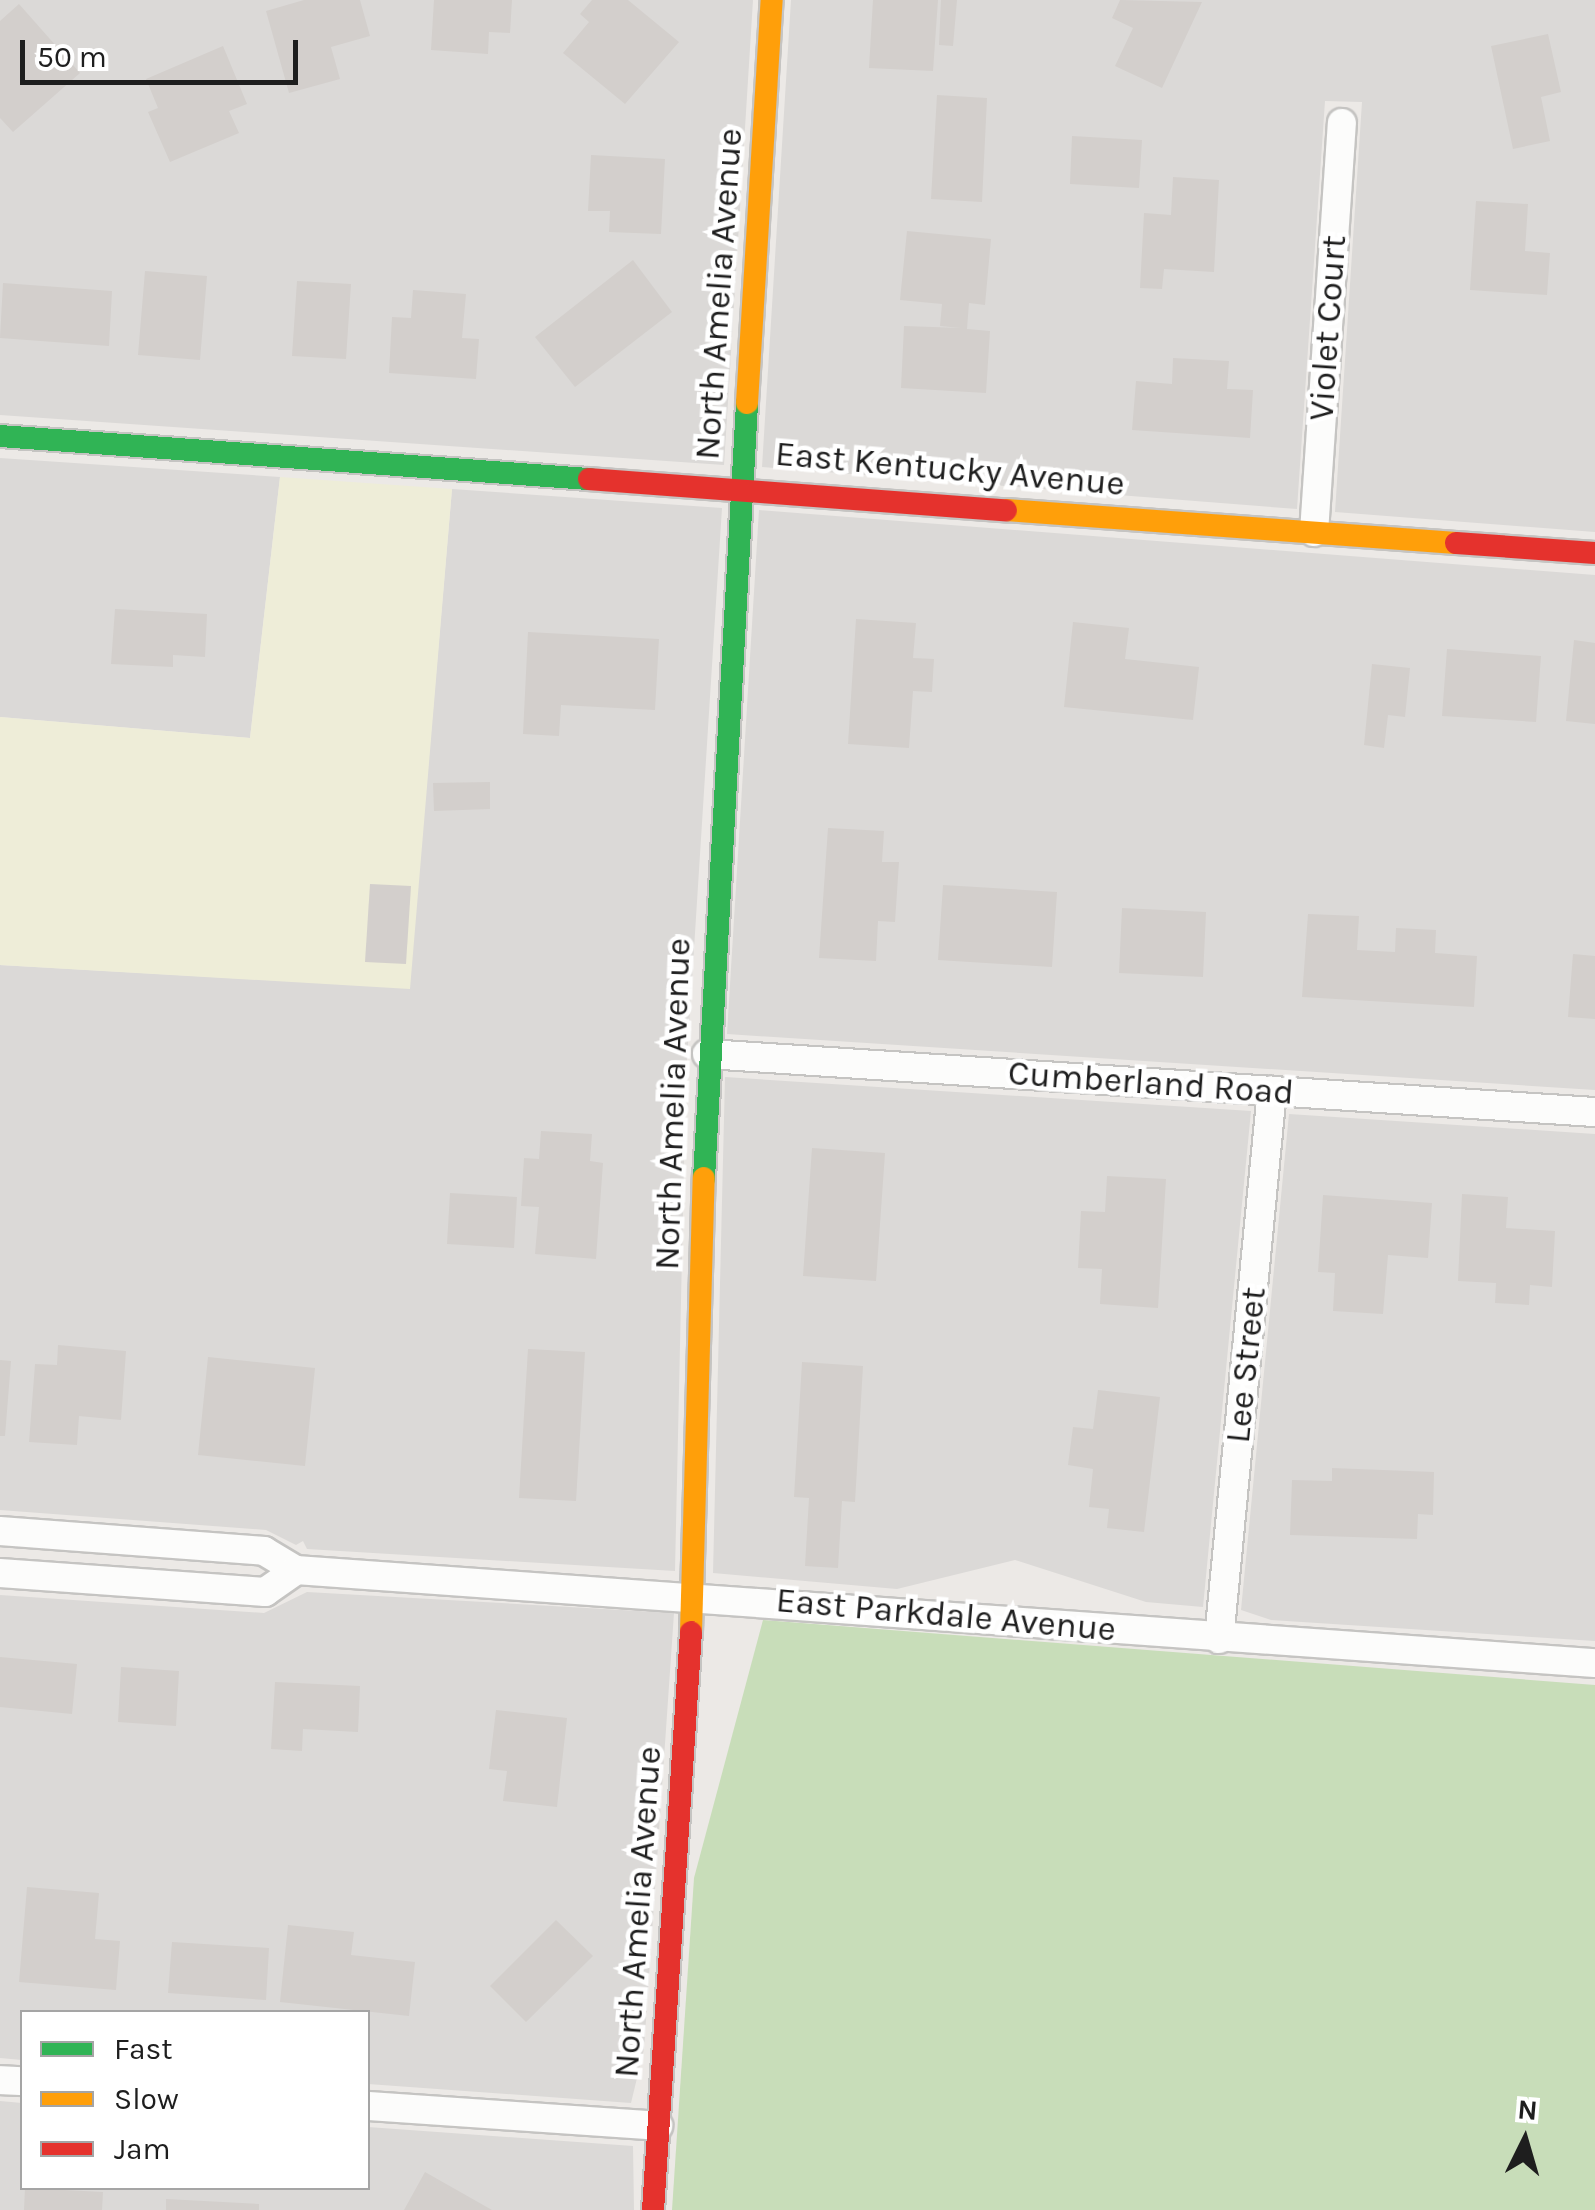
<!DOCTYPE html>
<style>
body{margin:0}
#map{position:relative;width:1595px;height:2210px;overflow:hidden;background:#ece9e6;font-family:Karla,sans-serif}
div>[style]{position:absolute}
.residential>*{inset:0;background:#dbd9d7}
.farmland>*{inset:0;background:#eeedd8}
.forest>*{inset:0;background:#c8ddb9}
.building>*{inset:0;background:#d3cfcc}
.roads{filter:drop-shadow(2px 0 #c5c4c2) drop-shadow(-2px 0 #c5c4c2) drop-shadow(0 2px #c5c4c2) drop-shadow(0 -2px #c5c4c2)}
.street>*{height:28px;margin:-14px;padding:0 14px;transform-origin:14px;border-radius:14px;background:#fcfcfb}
.fast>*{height:22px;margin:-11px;padding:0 11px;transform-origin:11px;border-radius:11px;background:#30b455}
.slow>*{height:22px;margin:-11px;padding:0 11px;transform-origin:11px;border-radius:11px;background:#ff9f0a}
.jam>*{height:22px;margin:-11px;padding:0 11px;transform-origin:11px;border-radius:11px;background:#e5322d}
span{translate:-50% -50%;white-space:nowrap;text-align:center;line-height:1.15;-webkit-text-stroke:9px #fff;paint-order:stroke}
.street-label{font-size:35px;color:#1e1e1e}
.legend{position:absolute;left:20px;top:2010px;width:350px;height:180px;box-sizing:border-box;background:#fff;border:2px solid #a5a5a5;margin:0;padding:12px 18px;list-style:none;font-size:30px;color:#1e1e1e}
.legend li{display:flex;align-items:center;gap:20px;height:50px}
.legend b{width:50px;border:2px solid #a5a5a5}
.north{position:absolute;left:1475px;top:2090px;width:100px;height:100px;-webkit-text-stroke:8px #fff;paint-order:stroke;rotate:5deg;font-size:28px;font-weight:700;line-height:40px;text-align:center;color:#1e1e1e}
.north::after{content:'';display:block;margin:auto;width:35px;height:45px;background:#1e1e1e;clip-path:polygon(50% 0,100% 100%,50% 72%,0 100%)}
.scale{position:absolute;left:20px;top:40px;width:278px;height:45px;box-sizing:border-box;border:5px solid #1e1e1e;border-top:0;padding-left:12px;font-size:30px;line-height:35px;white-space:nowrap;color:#1e1e1e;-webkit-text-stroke:8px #fff;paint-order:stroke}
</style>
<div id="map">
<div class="residential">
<i style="clip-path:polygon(0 0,753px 0,724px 465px,0 415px)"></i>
<i style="clip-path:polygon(791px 0,1595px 0,1595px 532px,1335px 512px,1362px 102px,1325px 101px,1297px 509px,762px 467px)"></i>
<i style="clip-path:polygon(0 458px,280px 477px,250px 738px,0 717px)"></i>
<i style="clip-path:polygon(452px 489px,722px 508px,686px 1075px,675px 1571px,307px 1549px,303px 1541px,296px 1545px,266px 1530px,0 1510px,0 965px,409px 988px)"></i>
<i style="clip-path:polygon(759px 510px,1595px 575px,1595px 1090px,727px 1034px)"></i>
<i style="clip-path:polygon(725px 1077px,1251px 1111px,1203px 1607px,1146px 1602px,1015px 1560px,897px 1589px,713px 1573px)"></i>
<i style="clip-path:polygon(1289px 1114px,1595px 1134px,1595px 1641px,1271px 1620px,1241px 1610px)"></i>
<i style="clip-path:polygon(307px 1592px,674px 1613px,644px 2049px,631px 2103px,368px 2084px,368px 2012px,22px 2012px,22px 2060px,0 2058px,0 1595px,264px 1613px)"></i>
<i style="clip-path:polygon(0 2101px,22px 2103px,22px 2188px,368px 2188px,368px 2127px,633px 2146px,634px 2210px,0 2210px)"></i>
</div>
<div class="farmland">
<i style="clip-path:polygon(280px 477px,452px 489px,410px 989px,0 965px,0 717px,250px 738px)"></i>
</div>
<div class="forest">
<i style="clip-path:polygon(763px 1620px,1595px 1685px,1595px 2210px,672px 2210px,694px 1878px)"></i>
</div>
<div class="building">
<i style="clip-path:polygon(304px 0,360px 0,370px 36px,331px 47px,340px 79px,289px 93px,266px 11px)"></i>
<i style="clip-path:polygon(434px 0,512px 0,510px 33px,489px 32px,488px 54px,431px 50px)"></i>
<i style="clip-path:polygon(592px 0,628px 0,679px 42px,625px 104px,563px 53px,589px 22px,580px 14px)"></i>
<i style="clip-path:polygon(873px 0,938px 0,933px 71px,869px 68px)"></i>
<i style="clip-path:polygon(941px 0,957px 0,953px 46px,939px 45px)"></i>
<i style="clip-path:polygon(1120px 0,1202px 2px,1162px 88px,1115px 66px,1133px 28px,1112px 18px)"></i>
<i style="clip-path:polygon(19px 4px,80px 73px,13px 132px,0 118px,0 21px)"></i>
<i style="clip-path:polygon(1548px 34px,1561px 92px,1541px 97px,1550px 141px,1513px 149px,1491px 46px)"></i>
<i style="clip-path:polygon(223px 46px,247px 104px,229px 111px,239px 133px,170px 162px,148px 112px,158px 108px,146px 79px)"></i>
<i style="clip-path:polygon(937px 95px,987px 98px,982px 202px,931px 199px)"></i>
<i style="clip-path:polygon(1072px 136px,1142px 140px,1139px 188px,1070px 184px)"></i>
<i style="clip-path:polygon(591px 155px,665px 159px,661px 234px,609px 232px,610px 211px,588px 211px)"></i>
<i style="clip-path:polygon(1173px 177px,1219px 180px,1214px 272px,1164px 269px,1162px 289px,1140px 288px,1144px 213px,1171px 215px)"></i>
<i style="clip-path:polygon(1476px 201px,1528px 204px,1525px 251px,1550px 253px,1547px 295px,1470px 290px)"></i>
<i style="clip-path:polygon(907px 231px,991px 239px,985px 305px,969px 303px,967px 329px,990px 331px,986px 393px,901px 388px,904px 326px,961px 328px,940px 326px,942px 304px,900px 300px)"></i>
<i style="clip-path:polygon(633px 260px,672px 312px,575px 387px,535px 337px)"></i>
<i style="clip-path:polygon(145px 271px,207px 276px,200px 360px,138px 355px)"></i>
<i style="clip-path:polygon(297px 281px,351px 284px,346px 359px,292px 356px)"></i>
<i style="clip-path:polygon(3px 283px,112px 291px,109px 346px,0 338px)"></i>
<i style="clip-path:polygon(413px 290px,466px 294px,462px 338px,479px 339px,476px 379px,389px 373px,392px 317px,411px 318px)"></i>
<i style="clip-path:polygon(1173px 358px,1229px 361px,1227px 389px,1253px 390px,1250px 438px,1132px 430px,1136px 381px,1172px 384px)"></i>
<i style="clip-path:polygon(115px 609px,207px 614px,205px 657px,173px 655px,173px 667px,111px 664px)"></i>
<i style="clip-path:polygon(856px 619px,916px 623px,913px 658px,934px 659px,932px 692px,913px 691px,909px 748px,848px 744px)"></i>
<i style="clip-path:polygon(1073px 622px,1129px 628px,1125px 659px,1199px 667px,1193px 720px,1064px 707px)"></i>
<i style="clip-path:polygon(528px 632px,659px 639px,655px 710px,561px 705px,559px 736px,523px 734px)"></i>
<i style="clip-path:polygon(1574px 640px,1595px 643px,1595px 724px,1566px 721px)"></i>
<i style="clip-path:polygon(1447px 649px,1541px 656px,1536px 722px,1442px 716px)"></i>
<i style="clip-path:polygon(1372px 664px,1410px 668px,1405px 717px,1388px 715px,1384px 748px,1364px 745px)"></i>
<i style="clip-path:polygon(490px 782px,490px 809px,434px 811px,433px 783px)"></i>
<i style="clip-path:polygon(828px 828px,884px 831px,882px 862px,899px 862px,895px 922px,878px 921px,876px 961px,819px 958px)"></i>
<i style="clip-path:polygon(370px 884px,411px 886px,406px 964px,365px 962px)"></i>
<i style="clip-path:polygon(943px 885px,1057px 892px,1052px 967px,938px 960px)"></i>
<i style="clip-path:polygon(1122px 908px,1206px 912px,1203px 977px,1119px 973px)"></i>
<i style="clip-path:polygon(1308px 914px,1359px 916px,1357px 950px,1395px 952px,1396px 928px,1436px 930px,1435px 953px,1477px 956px,1474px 1007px,1302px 997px)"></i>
<i style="clip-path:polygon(1573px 954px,1595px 956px,1595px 1019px,1568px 1017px)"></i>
<i style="clip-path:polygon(541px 1131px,592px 1134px,590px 1161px,603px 1163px,596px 1259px,535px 1254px,539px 1207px,521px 1206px,524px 1158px,539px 1159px)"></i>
<i style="clip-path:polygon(812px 1148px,885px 1153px,876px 1281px,803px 1276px)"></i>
<i style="clip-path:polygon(1107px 1176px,1166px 1179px,1158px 1308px,1100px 1304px,1102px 1269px,1078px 1268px,1081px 1211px,1105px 1212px)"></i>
<i style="clip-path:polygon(450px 1193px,517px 1197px,514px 1248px,447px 1244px)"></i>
<i style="clip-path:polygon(1462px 1194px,1508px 1197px,1506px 1228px,1555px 1231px,1552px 1287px,1530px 1285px,1529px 1305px,1495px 1303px,1496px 1283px,1458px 1281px)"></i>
<i style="clip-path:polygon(1323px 1195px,1432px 1203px,1428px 1258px,1388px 1255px,1383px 1314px,1333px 1311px,1335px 1273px,1318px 1272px)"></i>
<i style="clip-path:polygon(58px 1345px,126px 1351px,121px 1420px,79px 1416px,77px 1445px,29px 1442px,35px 1364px,57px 1365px)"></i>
<i style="clip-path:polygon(528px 1349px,585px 1352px,576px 1501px,519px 1498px)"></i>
<i style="clip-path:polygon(208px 1357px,315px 1368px,305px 1466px,198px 1455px)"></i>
<i style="clip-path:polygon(0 1360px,11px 1361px,5px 1436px,0 1436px)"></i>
<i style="clip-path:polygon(802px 1362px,863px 1366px,855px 1502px,842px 1501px,838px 1568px,805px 1566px,809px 1498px,794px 1497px)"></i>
<i style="clip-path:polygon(1098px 1390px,1160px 1397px,1144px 1532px,1107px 1528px,1109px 1509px,1089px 1507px,1093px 1469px,1068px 1465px,1073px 1427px,1093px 1429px)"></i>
<i style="clip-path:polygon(1332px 1468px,1434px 1472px,1433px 1515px,1418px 1514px,1417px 1539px,1290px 1535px,1292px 1480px,1332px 1481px)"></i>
<i style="clip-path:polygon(0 1657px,77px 1664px,72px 1714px,0 1707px)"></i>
<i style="clip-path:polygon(121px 1667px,179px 1671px,176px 1726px,118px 1722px)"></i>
<i style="clip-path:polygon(275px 1682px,360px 1686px,358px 1732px,303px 1729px,302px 1751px,271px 1749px)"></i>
<i style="clip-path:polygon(496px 1710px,567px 1718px,557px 1807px,503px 1801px,507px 1771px,489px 1769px)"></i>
<i style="clip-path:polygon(27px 1887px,99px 1893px,95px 1939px,120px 1941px,116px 1990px,19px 1982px)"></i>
<i style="clip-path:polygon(556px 1920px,593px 1956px,526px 2022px,490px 1986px)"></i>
<i style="clip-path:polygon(288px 1925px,354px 1932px,351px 1955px,415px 1962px,409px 2016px,280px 2002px)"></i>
<i style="clip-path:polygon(172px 1942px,269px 1948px,266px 2000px,168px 1993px)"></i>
<i style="clip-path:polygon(425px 2172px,492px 2210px,404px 2210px)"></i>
<i style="clip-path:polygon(25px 2188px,103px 2192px,102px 2210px,24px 2210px)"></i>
<i style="clip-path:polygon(166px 2199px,259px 2204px,259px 2210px,166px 2210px)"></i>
</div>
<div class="roads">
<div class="street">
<i style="left:1314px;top:532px;width:410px;rotate:-86.1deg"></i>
<i style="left:707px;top:1054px;width:890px;rotate:3.74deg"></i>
<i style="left:0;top:1531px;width:265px;rotate:4.3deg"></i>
<i style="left:264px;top:1551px;width:37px;rotate:31deg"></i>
<i style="left:296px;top:1570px;width:1302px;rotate:4.1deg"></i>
<i style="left:0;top:1573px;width:266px;rotate:4.1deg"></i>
<i style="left:265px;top:1592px;width:38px;rotate:-35deg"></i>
<i style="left:1219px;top:1639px;width:551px;rotate:-84.48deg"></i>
<i style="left:0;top:2080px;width:22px;rotate:3deg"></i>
<i style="left:368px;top:2106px;width:291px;rotate:3.9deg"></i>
</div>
<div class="fast">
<i style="left:0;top:436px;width:591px;rotate:4.18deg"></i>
<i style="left:704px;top:1178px;width:776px;rotate:-86.82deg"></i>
</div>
<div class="slow">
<i style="left:747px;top:403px;width:404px;rotate:-86.5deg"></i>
<i style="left:1006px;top:510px;width:451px;rotate:4.2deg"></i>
<i style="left:691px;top:1632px;width:454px;rotate:-88.4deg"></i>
</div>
<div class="jam">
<i style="left:589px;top:479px;width:418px;rotate:4.3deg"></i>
<i style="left:1456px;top:543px;width:139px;rotate:4.1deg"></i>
<i style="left:653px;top:2210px;width:579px;rotate:-86.24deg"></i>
</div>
</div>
<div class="street-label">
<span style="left:719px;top:294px;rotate:-86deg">North Amelia Avenue</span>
<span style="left:1328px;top:328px;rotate:-86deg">Violet Court</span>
<span style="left:950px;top:469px;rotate:5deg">East Kentucky Avenue</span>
<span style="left:1151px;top:1083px;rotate:4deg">Cumberland Road</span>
<span style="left:673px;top:1104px;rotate:-88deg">North Amelia Avenue</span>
<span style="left:1246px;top:1365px;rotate:-84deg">Lee Street</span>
<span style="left:946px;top:1615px;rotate:5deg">East Parkdale Avenue</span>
<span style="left:638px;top:1912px;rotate:-86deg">North Amelia Avenue</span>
</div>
<ul class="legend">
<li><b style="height:12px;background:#30b455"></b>Fast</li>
<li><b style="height:12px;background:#ff9f0a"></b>Slow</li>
<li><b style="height:12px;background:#e5322d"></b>Jam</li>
</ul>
<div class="north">N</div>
<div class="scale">50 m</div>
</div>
